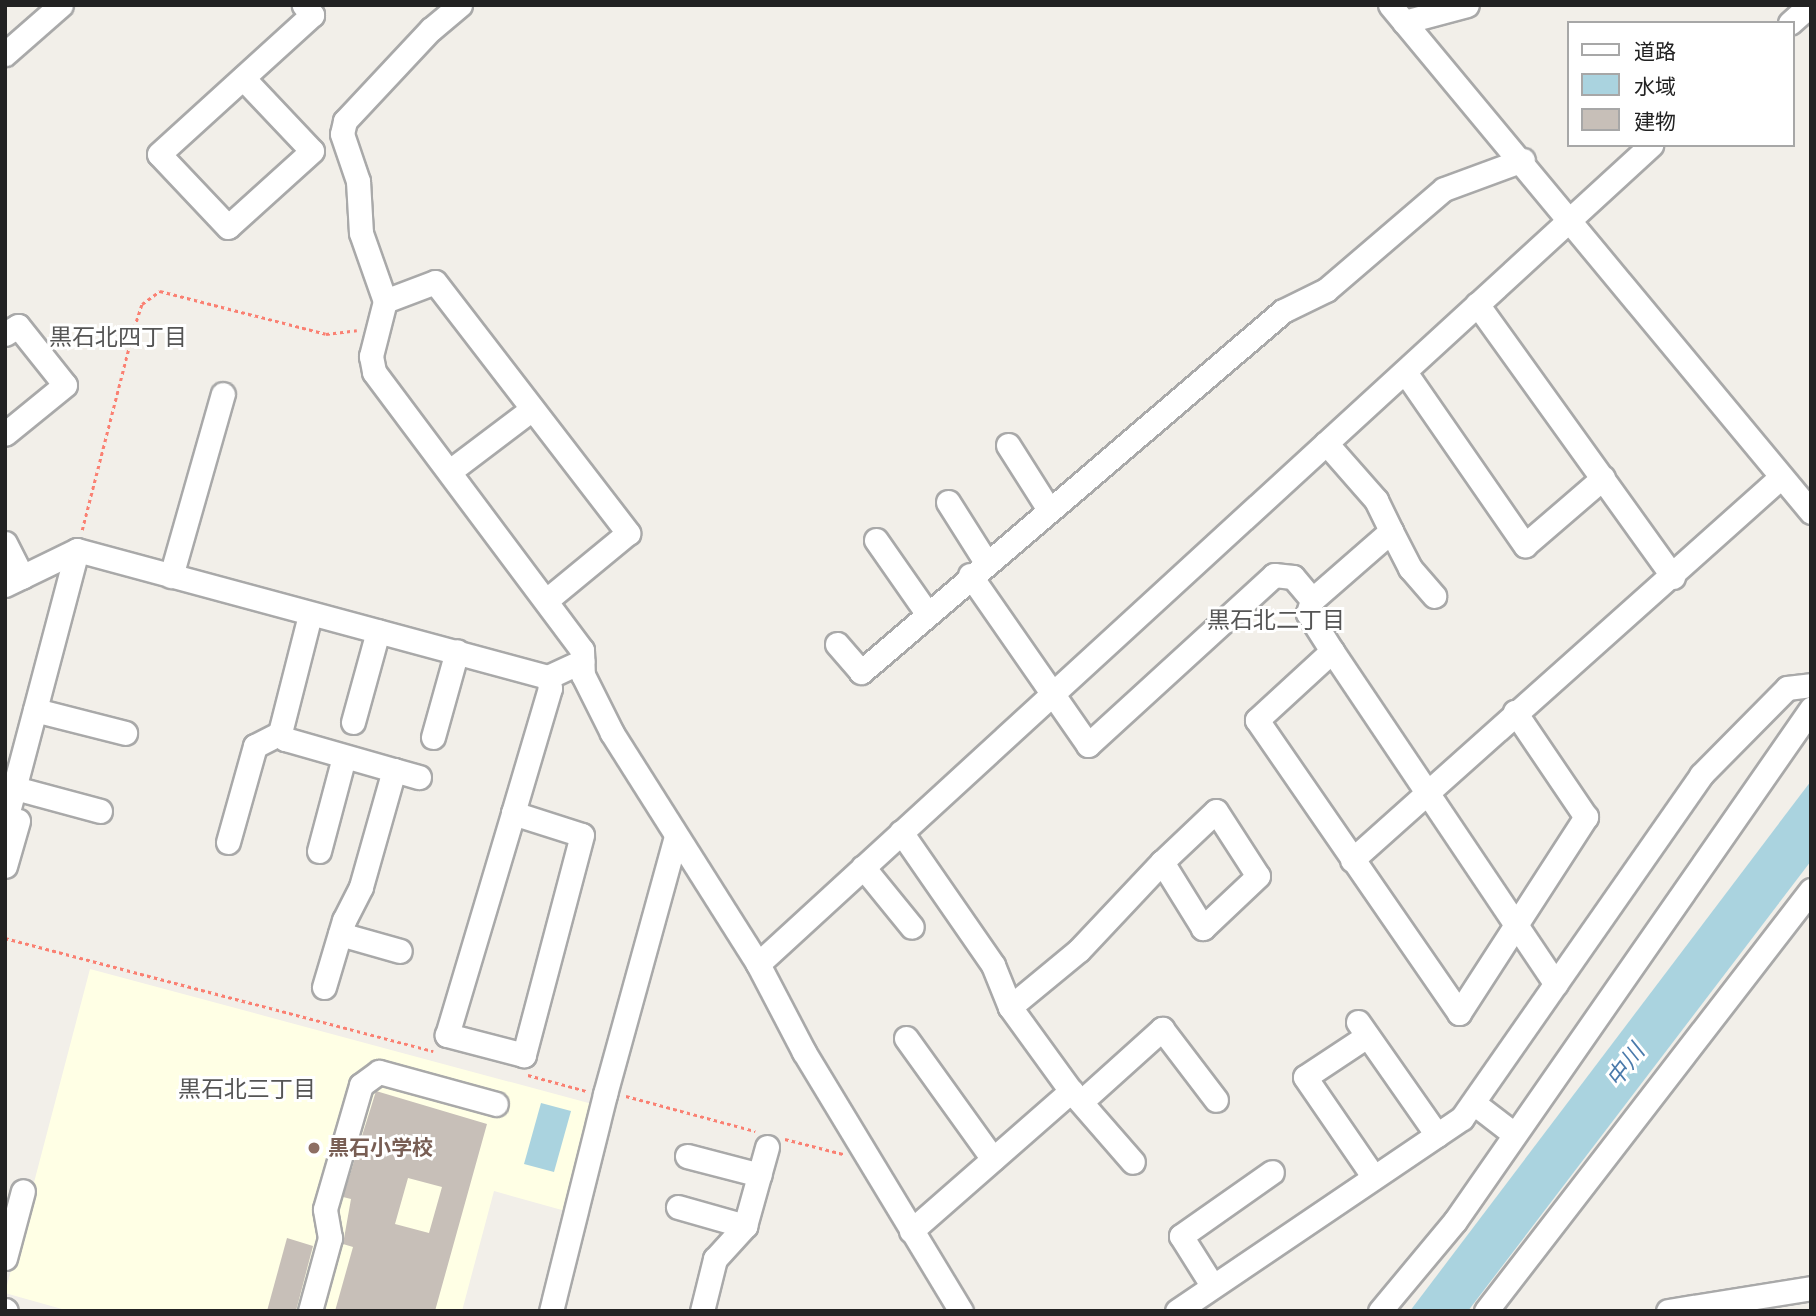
<!DOCTYPE html>
<meta charset="utf-8">
<style>
body{margin:0}
#map{position:relative;width:1816px;height:1316px;overflow:hidden;background:#f2efe9;font-family:Roboto,"Noto Sans JP",sans-serif}
div>[style]{position:absolute}
.education>*{inset:0;background:#ffffe5}
.water>*{inset:0;background:#aad3df}
.building>*{inset:0;background:#c7bfb8}
.path>*{height:2.5px;margin-top:-1.25px;transform-origin:0;background:repeating-linear-gradient(90deg,#fa8072 0 3.5px,transparent 0 7px)}
.roads{filter:drop-shadow(2px 0 #a9a9a9) drop-shadow(-2px 0 #a9a9a9) drop-shadow(0 2px #a9a9a9) drop-shadow(0 -2px #a9a9a9)}
.minor>*{height:23px;margin:-11.5px;padding:0 11.5px;transform-origin:11.5px;border-radius:11.5px;background:#fff}
.dots>*{width:19px;height:19px;translate:-50% -50%;box-sizing:border-box;border:4px solid #fff;border-radius:50%}
span{translate:-50% -50%;white-space:nowrap;text-align:center;line-height:1.15;-webkit-text-stroke:6px #fff;paint-order:stroke}
.education-label{font-size:21px;color:#785e54;font-weight:700}
.left{translate:0 -50%;text-align:left}
.neighbourhood-label{font-size:23px;color:#555}
.water-label{font-size:23px;color:#4a7aab;font-style:italic}
.frame{position:absolute;inset:0;border:7px solid #222;pointer-events:none}
.legend{position:absolute;left:1567px;top:21px;width:228px;height:126px;box-sizing:border-box;background:#fff;border:2px solid #a7a7a7;margin:0;padding:9px 12px;list-style:none;font-size:21px;color:#222}
.legend li{display:flex;align-items:center;gap:14px;height:35px}
.legend b{width:35px;border:2px solid #a7a7a7}
</style>
<div id="map">
<div class="education">
<i style="clip-path:polygon(90px 969px,596px 1105px,569px 1212px,494px 1191px,462px 1311px,69px 1311px,5px 1293px)"></i>
</div>
<div class="water">
<i style="clip-path:polygon(1811px 781px,1811px 861px,1468px 1311px,1410px 1311px)"></i>
<i style="clip-path:polygon(541px 1103px,571px 1111px,554px 1172px,524px 1164px)"></i>
</div>
<div class="building">
<i style="clip-path:polygon(evenodd,376px 1091px,487px 1124px,435px 1311px,335px 1311px,353px 1247px,343px 1244px,351px 1199px,343px 1197px,376px 1091px,408px 1178px,442px 1187px,429px 1233px,395px 1224px,408px 1178px)"></i>
<i style="clip-path:polygon(287px 1238px,313px 1246px,296px 1311px,267px 1311px)"></i>
</div>
<div class="path">
<i style="left:82px;top:530px;width:209px;rotate:-75.6deg"></i>
<i style="left:134px;top:328px;width:25px;rotate:-72deg"></i>
<i style="left:142px;top:304px;width:22px;rotate:-36deg"></i>
<i style="left:160px;top:291px;width:171px;rotate:14.5deg"></i>
<i style="left:326px;top:334px;width:31px;rotate:-7deg"></i>
<i style="left:5px;top:938px;width:443px;rotate:14.8deg"></i>
<i style="left:528px;top:1075px;width:60px;rotate:15.4deg"></i>
<i style="left:626px;top:1096px;width:134px;rotate:15.2deg"></i>
<i style="left:785px;top:1139px;width:60px;rotate:14.5deg"></i>
</div>
<div class="roads">
<div class="minor">
<i style="left:460px;top:5px;width:38px;rotate:140deg"></i>
<i style="left:431px;top:29px;width:126px;rotate:133.1deg"></i>
<i style="left:345px;top:121px;width:13px;rotate:103deg"></i>
<i style="left:342px;top:134px;width:50px;rotate:71.2deg"></i>
<i style="left:358px;top:181px;width:52px;rotate:86.7deg"></i>
<i style="left:361px;top:233px;width:72px;rotate:70.6deg"></i>
<i style="left:385px;top:301px;width:57px;rotate:104.3deg"></i>
<i style="left:371px;top:356px;width:16px;rotate:79deg"></i>
<i style="left:374px;top:372px;width:347px;rotate:53.2deg"></i>
<i style="left:582px;top:650px;width:25px;rotate:88deg"></i>
<i style="left:583px;top:675px;width:65px;rotate:63.4deg"></i>
<i style="left:612px;top:733px;width:273px;rotate:57.7deg"></i>
<i style="left:758px;top:964px;width:99px;rotate:62.4deg"></i>
<i style="left:804px;top:1052px;width:303px;rotate:58.8deg"></i>
<i style="left:1390px;top:5px;width:659px;rotate:50.29deg"></i>
<i style="left:1404px;top:22px;width:65px;rotate:-15.1deg"></i>
<i style="left:1790px;top:23px;width:27px;rotate:-42deg"></i>
<i style="left:5px;top:54px;width:74px;rotate:-41.2deg"></i>
<i style="left:243px;top:78px;width:100px;rotate:46.6deg"></i>
<i style="left:312px;top:151px;width:113px;rotate:137.9deg"></i>
<i style="left:228px;top:227px;width:100px;rotate:-133.4deg"></i>
<i style="left:159px;top:154px;width:207px;rotate:-42.3deg"></i>
<i style="left:312px;top:15px;width:13px;rotate:-129deg"></i>
<i style="left:385px;top:301px;width:53px;rotate:-20.8deg"></i>
<i style="left:435px;top:282px;width:317px;rotate:52.4deg"></i>
<i style="left:628px;top:533px;width:104px;rotate:140.5deg"></i>
<i style="left:1477px;top:304px;width:336px;rotate:54.3deg"></i>
<i style="left:5px;top:334px;width:15px;rotate:-32deg"></i>
<i style="left:18px;top:326px;width:75px;rotate:51.5deg"></i>
<i style="left:65px;top:385px;width:77px;rotate:140.8deg"></i>
<i style="left:1405px;top:372px;width:211px;rotate:55.3deg"></i>
<i style="left:1525px;top:545px;width:103px;rotate:-40.7deg"></i>
<i style="left:1326px;top:443px;width:76px;rotate:48.7deg"></i>
<i style="left:1376px;top:500px;width:34px;rotate:64deg"></i>
<i style="left:1008px;top:445px;width:75px;rotate:57.6deg"></i>
<i style="left:450px;top:471px;width:103px;rotate:-37.1deg"></i>
<i style="left:948px;top:502px;width:71px;rotate:57.7deg"></i>
<i style="left:876px;top:540px;width:89px;rotate:55.1deg"></i>
<i style="left:5px;top:543px;width:38px;rotate:63deg"></i>
<i style="left:970px;top:575px;width:207px;rotate:55.2deg"></i>
<i style="left:1088px;top:745px;width:252px;rotate:-42.4deg"></i>
<i style="left:1274px;top:575px;width:19px;rotate:6deg"></i>
<i style="left:1293px;top:577px;width:30px;rotate:50deg"></i>
<i style="left:1312px;top:600px;width:105px;rotate:-41.1deg"></i>
<i style="left:1391px;top:531px;width:42px;rotate:62.8deg"></i>
<i style="left:1410px;top:568px;width:37px;rotate:49deg"></i>
<i style="left:171px;top:576px;width:189px;rotate:-74.1deg"></i>
<i style="left:5px;top:585px;width:80px;rotate:-25.9deg"></i>
<i style="left:77px;top:550px;width:488px;rotate:15.1deg"></i>
<i style="left:548px;top:677px;width:38px;rotate:-25deg"></i>
<i style="left:1312px;top:600px;width:14px;rotate:107deg"></i>
<i style="left:1308px;top:613px;width:45px;rotate:57.7deg"></i>
<i style="left:1332px;top:651px;width:401px;rotate:56.1deg"></i>
<i style="left:310px;top:615px;width:122px;rotate:104.3deg"></i>
<i style="left:280px;top:733px;width:8px;rotate:50deg"></i>
<i style="left:285px;top:739px;width:113px;rotate:15.9deg"></i>
<i style="left:394px;top:770px;width:122px;rotate:105.8deg"></i>
<i style="left:361px;top:887px;width:37px;rotate:117deg"></i>
<i style="left:344px;top:920px;width:70px;rotate:106.6deg"></i>
<i style="left:837px;top:644px;width:37px;rotate:49deg"></i>
<i style="left:861px;top:672px;width:555px;rotate:-40.55deg"></i>
<i style="left:1283px;top:311px;width:48px;rotate:-26deg"></i>
<i style="left:1326px;top:290px;width:155px;rotate:-40.6deg"></i>
<i style="left:1444px;top:189px;width:84px;rotate:-20.2deg"></i>
<i style="left:1332px;top:651px;width:102px;rotate:137.4deg"></i>
<i style="left:1257px;top:720px;width:356px;rotate:55.4deg"></i>
<i style="left:1459px;top:1013px;width:234px;rotate:-57.1deg"></i>
<i style="left:1586px;top:817px;width:127px;rotate:-124.1deg"></i>
<i style="left:35px;top:710px;width:93px;rotate:14.3deg"></i>
<i style="left:353px;top:722px;width:94px;rotate:-74.6deg"></i>
<i style="left:433px;top:737px;width:89px;rotate:-74.4deg"></i>
<i style="left:394px;top:770px;width:26px;rotate:16deg"></i>
<i style="left:15px;top:788px;width:88px;rotate:15.1deg"></i>
<i style="left:513px;top:813px;width:72px;rotate:17.7deg"></i>
<i style="left:582px;top:835px;width:228px;rotate:104.8deg"></i>
<i style="left:524px;top:1055px;width:80px;rotate:-165.4deg"></i>
<i style="left:447px;top:1035px;width:232px;rotate:-73.4deg"></i>
<i style="left:513px;top:813px;width:130px;rotate:-73.5deg"></i>
<i style="left:550px;top:688px;width:11px;rotate:-100deg"></i>
<i style="left:5px;top:823px;width:282px;rotate:-75.2deg"></i>
<i style="left:901px;top:832px;width:162px;rotate:55.3deg"></i>
<i style="left:993px;top:965px;width:45px;rotate:68deg"></i>
<i style="left:1010px;top:1007px;width:104px;rotate:54deg"></i>
<i style="left:1071px;top:1091px;width:94px;rotate:48.9deg"></i>
<i style="left:228px;top:842px;width:100px;rotate:-74.3deg"></i>
<i style="left:255px;top:746px;width:28px;rotate:-27deg"></i>
<i style="left:319px;top:851px;width:97px;rotate:-75.1deg"></i>
<i style="left:1352px;top:860px;width:575px;rotate:-41.76deg"></i>
<i style="left:5px;top:866px;width:47px;rotate:-73.9deg"></i>
<i style="left:863px;top:867px;width:77px;rotate:50.8deg"></i>
<i style="left:340px;top:934px;width:62px;rotate:15.8deg"></i>
<i style="left:758px;top:964px;width:1212px;rotate:-42.52deg"></i>
<i style="left:1010px;top:1007px;width:89px;rotate:-39.6deg"></i>
<i style="left:1079px;top:950px;width:121px;rotate:-46.7deg"></i>
<i style="left:1162px;top:862px;width:74px;rotate:-43.4deg"></i>
<i style="left:1216px;top:811px;width:77px;rotate:57.1deg"></i>
<i style="left:1258px;top:876px;width:76px;rotate:136.6deg"></i>
<i style="left:1203px;top:928px;width:78px;rotate:-121.8deg"></i>
<i style="left:1358px;top:1022px;width:138px;rotate:55deg"></i>
<i style="left:1367px;top:1036px;width:74px;rotate:146.5deg"></i>
<i style="left:1305px;top:1077px;width:120px;rotate:55.5deg"></i>
<i style="left:906px;top:1038px;width:149px;rotate:54.3deg"></i>
<i style="left:1082px;top:1101px;width:108px;rotate:-42deg"></i>
<i style="left:1162px;top:1029px;width:89px;rotate:52.7deg"></i>
<i style="left:1475px;top:1104px;width:49px;rotate:37.6deg"></i>
<i style="left:687px;top:1156px;width:75px;rotate:14.6deg"></i>
<i style="left:678px;top:1207px;width:70px;rotate:15.8deg"></i>
<i style="left:911px;top:1231px;width:213px;rotate:-41.2deg"></i>
<i style="left:5px;top:1258px;width:69px;rotate:-75deg"></i>
<i style="left:1212px;top:1285px;width:58px;rotate:-122.3deg"></i>
<i style="left:1181px;top:1236px;width:111px;rotate:-35.1deg"></i>
<i style="left:5px;top:1310px;width:1px;rotate:45deg"></i>
<i style="left:310px;top:1311px;width:76px;rotate:-74.7deg"></i>
<i style="left:330px;top:1238px;width:29px;rotate:-100deg"></i>
<i style="left:325px;top:1209px;width:129px;rotate:-73.8deg"></i>
<i style="left:361px;top:1085px;width:22px;rotate:-36deg"></i>
<i style="left:379px;top:1072px;width:121px;rotate:15.3deg"></i>
<i style="left:551px;top:1311px;width:224px;rotate:-76deg"></i>
<i style="left:605px;top:1094px;width:267px;rotate:-74.6deg"></i>
<i style="left:702px;top:1311px;width:54px;rotate:-76deg"></i>
<i style="left:715px;top:1259px;width:45px;rotate:-47.7deg"></i>
<i style="left:745px;top:1226px;width:82px;rotate:-74.4deg"></i>
<i style="left:1177px;top:1311px;width:344px;rotate:-34.1deg"></i>
<i style="left:1462px;top:1118px;width:418px;rotate:-55.1deg"></i>
<i style="left:1701px;top:775px;width:122px;rotate:-45.3deg"></i>
<i style="left:1787px;top:688px;width:24px;rotate:-7deg"></i>
<i style="left:1380px;top:1311px;width:117px;rotate:-50.2deg"></i>
<i style="left:1455px;top:1221px;width:624px;rotate:-55.19deg"></i>
<i style="left:1486px;top:1311px;width:532px;rotate:-52.33deg"></i>
<i style="left:1668px;top:1311px;width:145px;rotate:-9.1deg"></i>
</div>
</div>
<div class="dots">
<i style="left:314px;top:1148px;background:#8d6e63"></i>
</div>
<div class="education-label">
<span class="left" style="left:328px;top:1148px">黒石小学校</span>
</div>
<div class="neighbourhood-label">
<span style="left:118px;top:338px">黒石北四丁目</span>
<span style="left:1276px;top:621px">黒石北二丁目</span>
<span style="left:247px;top:1090px">黒石北三丁目</span>
</div>
<div class="water-label">
<span style="left:1626px;top:1066px;rotate:-53deg">中川</span>
</div>
<div class="frame"></div>
<ul class="legend">
<li><b style="height:9px;background:#fff"></b>道路</li>
<li><b style="height:19px;background:#aad3df"></b>水域</li>
<li><b style="height:19px;background:#c7bfb8"></b>建物</li>
</ul>
</div>
